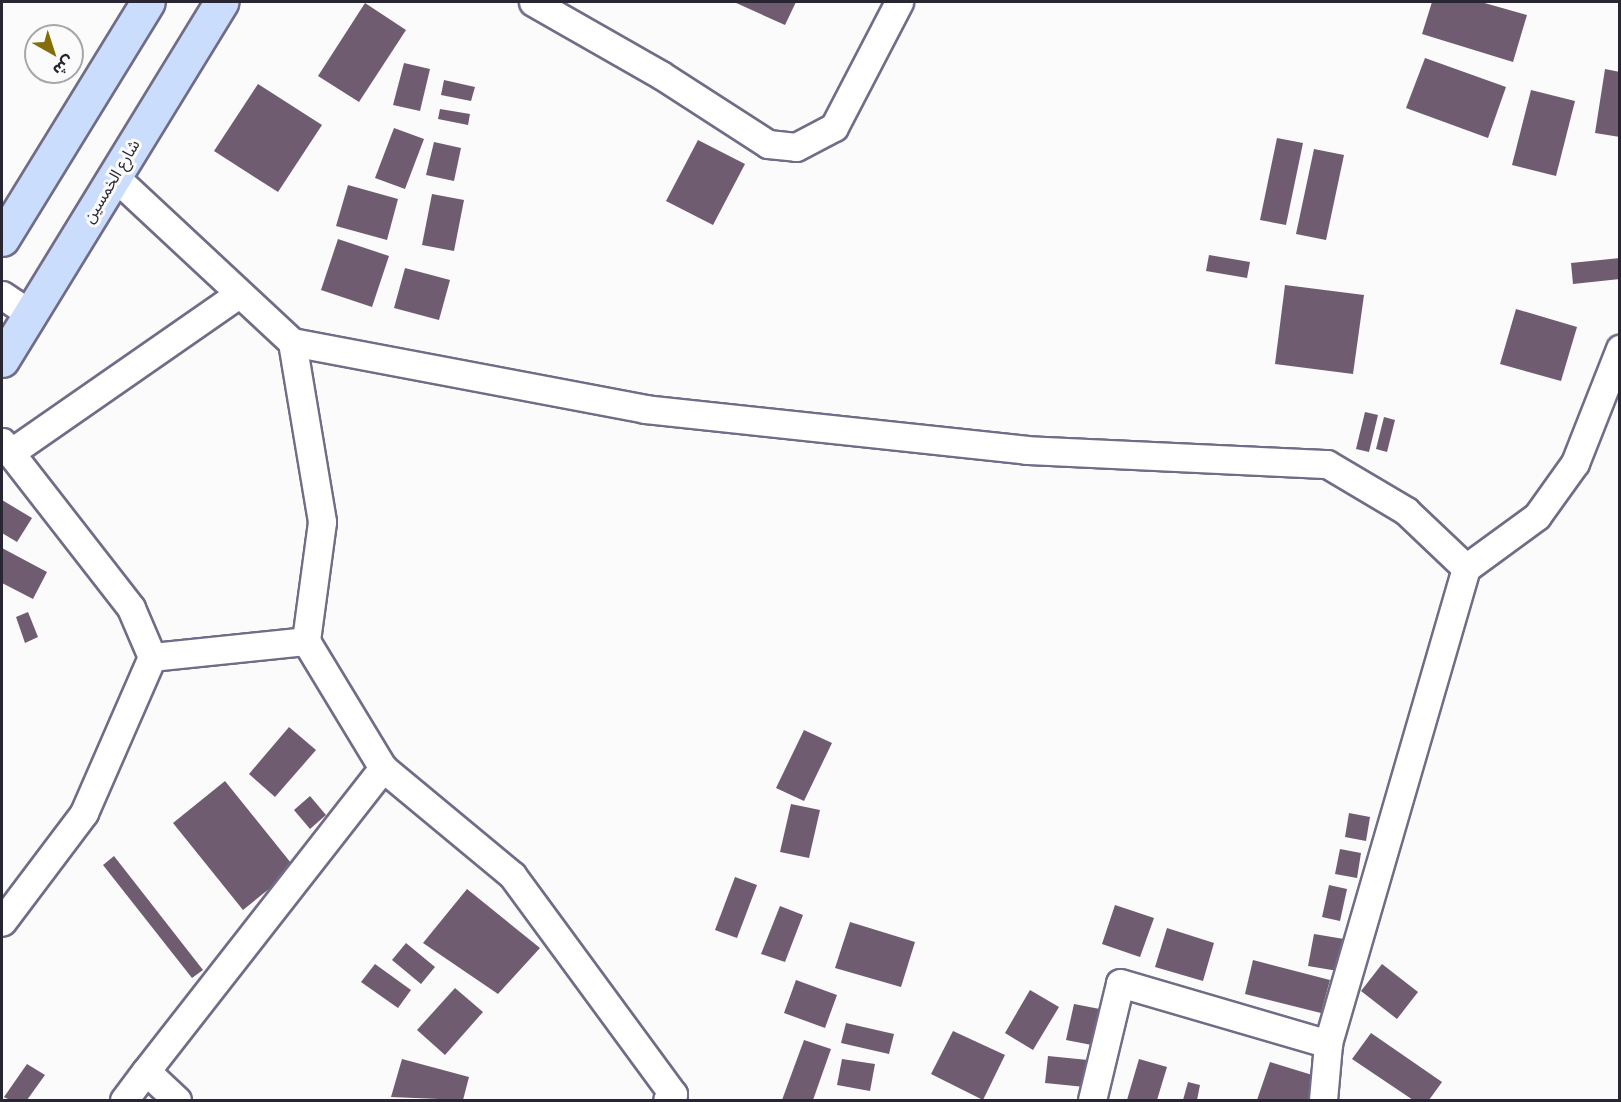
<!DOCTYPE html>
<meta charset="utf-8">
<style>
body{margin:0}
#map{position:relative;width:1621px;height:1102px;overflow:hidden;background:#fbfbfb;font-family:"Playfair Display","Noto Sans Arabic",serif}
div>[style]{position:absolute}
.building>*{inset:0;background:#705c71}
.roads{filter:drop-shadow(2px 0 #716c87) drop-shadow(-2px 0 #716c87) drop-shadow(0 2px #716c87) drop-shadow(0 -2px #716c87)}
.minor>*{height:27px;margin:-13.5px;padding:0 13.5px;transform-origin:13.5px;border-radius:13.5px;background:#fff}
.primary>*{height:33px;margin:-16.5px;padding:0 16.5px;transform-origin:16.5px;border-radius:16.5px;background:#caddfd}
span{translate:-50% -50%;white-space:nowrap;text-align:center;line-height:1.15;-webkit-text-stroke:6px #fbfbfb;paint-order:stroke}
.street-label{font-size:16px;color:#282632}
.frame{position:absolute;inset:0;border:3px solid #282632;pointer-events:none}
.north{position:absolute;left:24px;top:24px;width:60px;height:60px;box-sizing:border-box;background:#fbfbfb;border:2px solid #a7a6ab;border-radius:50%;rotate:141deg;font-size:16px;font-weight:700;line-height:24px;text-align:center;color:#282632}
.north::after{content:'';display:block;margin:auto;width:21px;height:27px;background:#846e0c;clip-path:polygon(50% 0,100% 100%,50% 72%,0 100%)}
</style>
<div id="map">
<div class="building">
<i style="clip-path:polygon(734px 2px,796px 2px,785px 25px)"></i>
<i style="clip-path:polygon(1432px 2px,1481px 2px,1527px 15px,1513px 62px,1422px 34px)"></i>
<i style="clip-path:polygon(365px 3px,406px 30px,359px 102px,318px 76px)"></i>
<i style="clip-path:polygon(1425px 58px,1506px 87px,1488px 138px,1406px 108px)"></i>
<i style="clip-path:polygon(404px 63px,430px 69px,420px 111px,393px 105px)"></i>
<i style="clip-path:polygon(1605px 69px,1620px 72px,1620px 137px,1595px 133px)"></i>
<i style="clip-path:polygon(444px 80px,475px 87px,471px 101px,441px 95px)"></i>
<i style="clip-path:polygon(258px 84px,322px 125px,278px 192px,214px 151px)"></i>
<i style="clip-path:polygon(1531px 90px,1575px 101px,1556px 176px,1512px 165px)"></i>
<i style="clip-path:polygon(440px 109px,470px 114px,468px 125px,438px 119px)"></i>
<i style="clip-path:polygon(394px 128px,424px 139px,405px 189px,375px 178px)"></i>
<i style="clip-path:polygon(1277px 138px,1303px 143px,1286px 225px,1260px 220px)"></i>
<i style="clip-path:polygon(698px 140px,745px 164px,713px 225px,666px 201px)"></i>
<i style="clip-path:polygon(434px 142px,461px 148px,454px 181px,426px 175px)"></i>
<i style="clip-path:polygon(1314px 149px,1344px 155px,1326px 240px,1296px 234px)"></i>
<i style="clip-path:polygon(348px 185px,398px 199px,387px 240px,336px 226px)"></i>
<i style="clip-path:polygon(432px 194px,464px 200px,454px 251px,422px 245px)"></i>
<i style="clip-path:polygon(338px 239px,389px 256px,372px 307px,321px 290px)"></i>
<i style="clip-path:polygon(1209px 255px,1250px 262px,1247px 278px,1206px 271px)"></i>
<i style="clip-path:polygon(1620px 258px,1620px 279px,1573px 284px,1571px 263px)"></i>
<i style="clip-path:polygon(405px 268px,450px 280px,439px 320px,394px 308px)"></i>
<i style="clip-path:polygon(1285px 285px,1364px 295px,1353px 374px,1275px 364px)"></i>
<i style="clip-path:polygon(1516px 309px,1577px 327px,1561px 381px,1500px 364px)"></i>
<i style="clip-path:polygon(1365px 412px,1378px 415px,1369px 452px,1356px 449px)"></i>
<i style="clip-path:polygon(1384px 417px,1395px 420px,1387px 452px,1376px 449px)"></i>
<i style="clip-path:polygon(2px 500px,32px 518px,17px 542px,2px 533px)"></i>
<i style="clip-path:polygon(2px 548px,47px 572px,33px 599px,2px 583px)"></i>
<i style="clip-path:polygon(28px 612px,38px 637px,25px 643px,16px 617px)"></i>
<i style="clip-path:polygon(289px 727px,316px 750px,275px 797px,249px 774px)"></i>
<i style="clip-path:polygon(804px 730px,832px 743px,804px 801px,776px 788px)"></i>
<i style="clip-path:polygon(225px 781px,295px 868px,243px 910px,173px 823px)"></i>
<i style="clip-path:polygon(310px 796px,326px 815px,310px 829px,294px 810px)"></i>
<i style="clip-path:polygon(791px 804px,820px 810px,809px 858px,780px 852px)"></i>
<i style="clip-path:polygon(1349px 813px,1370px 817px,1366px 841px,1345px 837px)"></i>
<i style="clip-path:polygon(1340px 849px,1361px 853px,1357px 878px,1335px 874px)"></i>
<i style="clip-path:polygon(114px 856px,203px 970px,192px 978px,103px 865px)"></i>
<i style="clip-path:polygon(735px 877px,757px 885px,737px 938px,715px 930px)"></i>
<i style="clip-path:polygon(1329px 885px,1347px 889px,1340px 921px,1322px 917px)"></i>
<i style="clip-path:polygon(467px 889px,540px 948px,498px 994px,423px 943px)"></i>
<i style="clip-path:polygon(1115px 905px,1154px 918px,1140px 957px,1102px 944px)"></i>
<i style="clip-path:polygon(780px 906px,803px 915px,785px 962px,761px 954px)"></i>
<i style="clip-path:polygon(850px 922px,915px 942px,901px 987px,835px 968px)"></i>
<i style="clip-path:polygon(1167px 928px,1214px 943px,1203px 981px,1155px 967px)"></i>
<i style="clip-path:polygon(1314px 934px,1344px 939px,1338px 971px,1308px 966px)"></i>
<i style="clip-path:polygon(406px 943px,435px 967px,421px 984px,392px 960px)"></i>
<i style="clip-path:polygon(1253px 960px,1330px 980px,1321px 1013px,1245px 994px)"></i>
<i style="clip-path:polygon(375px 964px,411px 990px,398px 1008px,361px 982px)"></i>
<i style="clip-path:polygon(1382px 964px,1418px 992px,1397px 1019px,1361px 991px)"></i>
<i style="clip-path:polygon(796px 980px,837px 995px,825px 1028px,784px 1013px)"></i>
<i style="clip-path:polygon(455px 988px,483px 1012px,445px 1055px,417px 1030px)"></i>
<i style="clip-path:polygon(1030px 990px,1059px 1007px,1033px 1050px,1005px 1033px)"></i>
<i style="clip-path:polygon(1074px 1004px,1105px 1010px,1097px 1046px,1066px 1040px)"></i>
<i style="clip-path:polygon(846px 1023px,894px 1034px,889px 1054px,841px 1043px)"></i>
<i style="clip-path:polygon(953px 1031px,1005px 1055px,983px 1100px,931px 1074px)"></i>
<i style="clip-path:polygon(1371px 1033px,1442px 1082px,1429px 1100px,1413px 1100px,1352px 1059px)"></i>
<i style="clip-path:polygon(804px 1040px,831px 1049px,813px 1100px,782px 1100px)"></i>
<i style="clip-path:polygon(1048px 1056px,1088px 1060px,1085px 1087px,1045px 1083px)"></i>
<i style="clip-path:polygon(402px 1059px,469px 1077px,463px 1100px,391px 1097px)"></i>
<i style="clip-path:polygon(842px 1059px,875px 1064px,870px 1091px,837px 1085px)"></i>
<i style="clip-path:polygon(1139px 1059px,1167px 1067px,1157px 1100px,1127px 1100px)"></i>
<i style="clip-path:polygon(1270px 1062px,1322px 1078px,1315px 1100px,1257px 1100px)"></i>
<i style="clip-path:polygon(27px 1064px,45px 1075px,27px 1100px,10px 1100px,4px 1097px)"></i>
<i style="clip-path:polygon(1188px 1082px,1200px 1085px,1197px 1100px,1183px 1100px)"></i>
</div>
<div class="roads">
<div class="minor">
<i style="left:533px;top:2px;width:147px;rotate:29.7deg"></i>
<i style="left:661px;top:75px;width:127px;rotate:32.8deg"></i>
<i style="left:768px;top:144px;width:28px;rotate:6deg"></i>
<i style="left:796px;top:147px;width:43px;rotate:-27.8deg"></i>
<i style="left:834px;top:127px;width:141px;rotate:-62.5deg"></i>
<i style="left:114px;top:176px;width:243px;rotate:43deg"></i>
<i style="left:292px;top:342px;width:182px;rotate:80.5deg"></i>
<i style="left:322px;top:522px;width:120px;rotate:97.7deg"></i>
<i style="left:306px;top:641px;width:149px;rotate:58.8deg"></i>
<i style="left:383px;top:768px;width:168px;rotate:39.7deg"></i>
<i style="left:512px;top:875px;width:272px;rotate:53.7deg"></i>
<i style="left:673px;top:1094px;width:8px;rotate:135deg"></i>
<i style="left:2px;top:295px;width:34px;rotate:34deg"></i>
<i style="left:292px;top:342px;width:359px;rotate:10.7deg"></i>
<i style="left:645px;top:409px;width:383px;rotate:6.1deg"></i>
<i style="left:1026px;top:450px;width:301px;rotate:2.7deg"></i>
<i style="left:1327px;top:464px;width:92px;rotate:30.7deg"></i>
<i style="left:1406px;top:511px;width:83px;rotate:43.5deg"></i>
<i style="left:1466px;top:568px;width:496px;rotate:106.2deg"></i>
<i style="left:2px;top:442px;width:210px;rotate:52.1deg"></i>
<i style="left:131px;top:608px;width:53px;rotate:66.8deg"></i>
<i style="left:152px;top:657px;width:170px;rotate:113.6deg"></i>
<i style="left:84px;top:813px;width:136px;rotate:127deg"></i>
<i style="left:10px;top:453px;width:279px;rotate:-34.8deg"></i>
<i style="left:1466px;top:568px;width:88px;rotate:-36.2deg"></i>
<i style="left:1537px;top:516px;width:65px;rotate:-54.4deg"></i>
<i style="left:1575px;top:463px;width:123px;rotate:-68.5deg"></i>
<i style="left:152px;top:657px;width:155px;rotate:-5.9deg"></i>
<i style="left:124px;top:1100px;width:36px;rotate:-53deg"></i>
<i style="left:177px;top:1100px;width:42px;rotate:-136.9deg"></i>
<i style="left:146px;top:1071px;width:385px;rotate:-52deg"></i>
<i style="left:1092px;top:1100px;width:120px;rotate:-76.5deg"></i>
<i style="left:1120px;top:983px;width:217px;rotate:16.3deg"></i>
<i style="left:1328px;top:1044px;width:56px;rotate:95.1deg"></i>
</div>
<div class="primary">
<i style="left:2px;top:239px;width:278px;rotate:-58.4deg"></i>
<i style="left:2px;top:360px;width:420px;rotate:-58.5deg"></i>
</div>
</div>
<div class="street-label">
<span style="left:111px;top:181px;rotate:-59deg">شارع الخمسين</span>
</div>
<div class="frame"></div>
<div class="north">ش</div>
</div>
